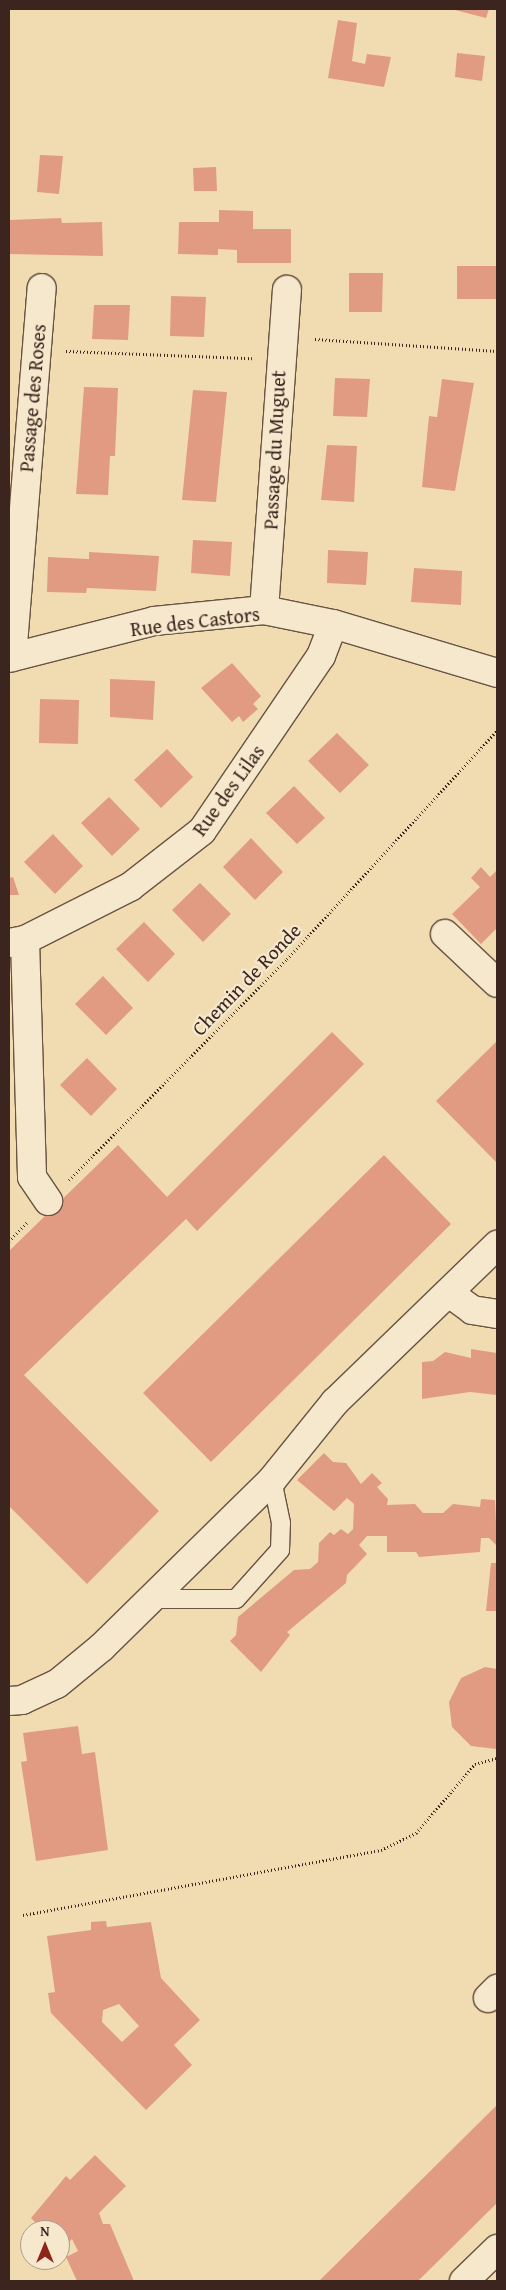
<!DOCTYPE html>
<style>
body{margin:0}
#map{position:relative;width:506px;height:2290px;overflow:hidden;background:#f1dcb2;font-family:"Gentium Book Plus",serif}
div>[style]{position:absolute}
.building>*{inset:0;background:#e19b83}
.path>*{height:3px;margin-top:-1.5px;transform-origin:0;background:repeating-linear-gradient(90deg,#3c251e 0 1px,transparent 0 3.5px)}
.roads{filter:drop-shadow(1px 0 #695343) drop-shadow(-1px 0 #695343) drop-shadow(0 1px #695343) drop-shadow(0 -1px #695343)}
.service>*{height:18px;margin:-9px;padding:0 9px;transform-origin:9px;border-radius:9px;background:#f6e8cd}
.minor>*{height:28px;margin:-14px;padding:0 14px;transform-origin:14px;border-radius:14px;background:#f6e8cd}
span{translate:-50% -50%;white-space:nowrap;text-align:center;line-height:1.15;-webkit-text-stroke:4.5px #f6e8cd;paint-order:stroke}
.street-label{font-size:20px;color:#3c251e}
.frame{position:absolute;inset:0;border:10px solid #3c251e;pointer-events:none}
.north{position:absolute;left:20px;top:2220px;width:50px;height:50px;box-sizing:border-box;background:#f6e8cd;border:1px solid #ac9a87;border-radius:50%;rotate:0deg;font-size:14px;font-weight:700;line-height:20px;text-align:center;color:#3c251e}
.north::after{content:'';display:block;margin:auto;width:18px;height:22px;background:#8f2418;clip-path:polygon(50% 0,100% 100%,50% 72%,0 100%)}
</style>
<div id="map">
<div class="building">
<i style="clip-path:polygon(451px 9px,489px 9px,486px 18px)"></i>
<i style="clip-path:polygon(338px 20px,357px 23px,352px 61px,365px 64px,367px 54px,391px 57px,384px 87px,328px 78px)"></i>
<i style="clip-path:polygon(457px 53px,485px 56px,482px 81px,455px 77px)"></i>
<i style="clip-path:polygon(40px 155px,63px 156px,59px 194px,37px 192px)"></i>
<i style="clip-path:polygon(216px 167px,217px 191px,194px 191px,193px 168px)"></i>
<i style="clip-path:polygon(219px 210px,253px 211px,253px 229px,291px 229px,291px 263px,237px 263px,237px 250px,218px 249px,218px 255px,178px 254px,179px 222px,219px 222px)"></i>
<i style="clip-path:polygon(61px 218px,62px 223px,102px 222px,103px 256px,9px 254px,9px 220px)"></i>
<i style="clip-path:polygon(457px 266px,497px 266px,497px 299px,457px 299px)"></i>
<i style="clip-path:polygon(349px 273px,383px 273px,382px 312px,349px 312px)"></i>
<i style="clip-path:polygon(171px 296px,206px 297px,204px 337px,170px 336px)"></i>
<i style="clip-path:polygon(94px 305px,130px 305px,128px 340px,92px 339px)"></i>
<i style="clip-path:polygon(335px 378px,370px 379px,367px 417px,333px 416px)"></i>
<i style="clip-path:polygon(442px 379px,474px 383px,455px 491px,422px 487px,429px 416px,437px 417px)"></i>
<i style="clip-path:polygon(84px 387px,118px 388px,115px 456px,110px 456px,108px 495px,76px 494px)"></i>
<i style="clip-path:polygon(193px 390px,227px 392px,216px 502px,182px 500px)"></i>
<i style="clip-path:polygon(327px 445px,357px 446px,354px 502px,321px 500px)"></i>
<i style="clip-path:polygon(193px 540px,232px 542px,230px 576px,191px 573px)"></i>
<i style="clip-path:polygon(328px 550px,368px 552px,366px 585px,327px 583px)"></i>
<i style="clip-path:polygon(89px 552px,159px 556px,156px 591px,87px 588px,86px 593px,47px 592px,48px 557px,89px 559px)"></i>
<i style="clip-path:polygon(414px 568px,462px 571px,461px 605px,411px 602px)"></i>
<i style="clip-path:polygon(232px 663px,261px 696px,253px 704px,258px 709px,243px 722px,239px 716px,232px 722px,201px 688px)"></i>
<i style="clip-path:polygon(110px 679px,155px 681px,153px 720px,110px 717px)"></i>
<i style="clip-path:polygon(40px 699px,79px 700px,78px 744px,39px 743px)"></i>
<i style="clip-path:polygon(337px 733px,369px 765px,340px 793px,308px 761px)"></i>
<i style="clip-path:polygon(167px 749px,193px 777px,161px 808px,134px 780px)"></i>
<i style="clip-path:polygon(294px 786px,325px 818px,297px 844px,266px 813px)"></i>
<i style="clip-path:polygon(109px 797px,140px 829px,112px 856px,81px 823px)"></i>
<i style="clip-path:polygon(53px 834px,83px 866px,55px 894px,24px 862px)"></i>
<i style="clip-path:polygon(251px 838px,283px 872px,255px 900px,223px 867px)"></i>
<i style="clip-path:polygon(481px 867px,490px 877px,497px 870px,497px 928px,481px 944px,452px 914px,480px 887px,471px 878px)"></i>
<i style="clip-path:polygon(13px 877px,19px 895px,9px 895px,9px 878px)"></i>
<i style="clip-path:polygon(200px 883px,231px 914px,203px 942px,172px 910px)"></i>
<i style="clip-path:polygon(144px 922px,175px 954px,148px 982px,116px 949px)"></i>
<i style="clip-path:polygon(103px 976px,133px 1008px,106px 1035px,75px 1004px)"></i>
<i style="clip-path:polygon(332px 1032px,364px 1064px,197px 1231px,186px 1219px,24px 1375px,159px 1511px,87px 1584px,9px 1506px,9px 1251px,118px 1145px,167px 1197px)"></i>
<i style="clip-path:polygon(497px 1041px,497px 1163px,436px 1101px)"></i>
<i style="clip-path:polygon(87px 1058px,117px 1089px,91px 1116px,60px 1085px)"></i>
<i style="clip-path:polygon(384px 1155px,451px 1224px,211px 1462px,143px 1393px)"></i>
<i style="clip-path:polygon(471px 1349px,497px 1353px,497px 1395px,470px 1392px,422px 1399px,422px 1362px,433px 1361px,445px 1352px,471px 1358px)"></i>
<i style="clip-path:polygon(324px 1453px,333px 1462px,346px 1463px,361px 1484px,372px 1473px,382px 1483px,377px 1487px,388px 1499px,387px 1505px,415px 1504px,423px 1513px,443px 1513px,453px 1504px,480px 1507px,481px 1499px,495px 1500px,497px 1546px,489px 1538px,481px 1538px,480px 1552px,419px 1557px,416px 1552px,387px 1552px,387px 1536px,367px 1536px,359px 1545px,367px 1554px,347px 1575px,346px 1583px,287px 1632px,290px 1635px,261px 1672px,230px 1641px,236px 1635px,238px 1617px,294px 1570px,310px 1569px,318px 1562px,319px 1543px,330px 1532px,334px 1535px,341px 1529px,348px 1534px,353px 1529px,354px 1504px,347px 1498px,334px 1511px,297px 1480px)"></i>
<i style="clip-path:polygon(491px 1563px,497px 1563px,497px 1611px,486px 1611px)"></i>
<i style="clip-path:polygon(485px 1667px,497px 1669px,496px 1749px,471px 1746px,452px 1727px,449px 1702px,461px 1678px)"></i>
<i style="clip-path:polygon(78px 1726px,82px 1754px,95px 1752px,108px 1850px,36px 1861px,21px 1762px,27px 1761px,23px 1733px)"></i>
<i style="clip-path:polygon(evenodd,106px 1921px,107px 1927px,151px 1922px,161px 1978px,200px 2020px,174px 2045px,192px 2065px,146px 2110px,51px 2013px,48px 1993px,55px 1992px,47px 1936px,91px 1930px,91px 1922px,106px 1921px,119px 2004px,139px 2026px,122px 2042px,102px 2022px,103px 2010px,119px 2004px)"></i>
<i style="clip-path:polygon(497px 2105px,497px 2203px,418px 2281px,319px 2281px)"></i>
<i style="clip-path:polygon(95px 2155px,126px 2186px,99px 2213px,103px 2224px,110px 2224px,134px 2281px,77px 2281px,66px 2257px,78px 2251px,72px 2239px,63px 2249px,60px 2230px,43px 2230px,31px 2218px,66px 2176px,70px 2180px)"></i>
</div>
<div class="path">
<i style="left:315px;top:339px;width:182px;rotate:3.8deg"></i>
<i style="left:66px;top:351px;width:186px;rotate:2.2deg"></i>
<i style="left:69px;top:1180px;width:310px;rotate:-45.4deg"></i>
<i style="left:287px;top:959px;width:310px;rotate:-47.4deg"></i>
<i style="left:9px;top:1241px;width:28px;rotate:-46deg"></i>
<i style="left:23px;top:1915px;width:364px;rotate:-10.3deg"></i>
<i style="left:381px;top:1850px;width:39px;rotate:-26deg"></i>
<i style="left:416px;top:1833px;width:91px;rotate:-49.5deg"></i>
<i style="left:475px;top:1764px;width:23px;rotate:-15deg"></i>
</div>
<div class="roads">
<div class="service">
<i style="left:151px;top:1599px;width:85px"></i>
<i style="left:236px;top:1599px;width:66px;rotate:-48.1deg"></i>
<i style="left:280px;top:1550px;width:27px;rotate:-88deg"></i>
<i style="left:281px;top:1523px;width:44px;rotate:-101.8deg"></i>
</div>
<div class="minor">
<i style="left:264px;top:610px;width:321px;rotate:-85.9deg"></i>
<i style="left:12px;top:657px;width:370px;rotate:-85.4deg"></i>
<i style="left:9px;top:658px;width:150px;rotate:-14.3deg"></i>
<i style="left:154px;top:621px;width:111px;rotate:-5.7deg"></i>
<i style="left:264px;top:610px;width:70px;rotate:11.5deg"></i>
<i style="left:333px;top:624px;width:171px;rotate:16.6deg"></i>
<i style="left:445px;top:934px;width:71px;rotate:43.3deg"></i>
<i style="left:25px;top:940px;width:237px;rotate:88.3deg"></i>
<i style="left:32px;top:1177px;width:29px;rotate:56deg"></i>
<i style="left:9px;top:943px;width:16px;rotate:-11deg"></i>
<i style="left:25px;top:940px;width:118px;rotate:-26.8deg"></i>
<i style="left:130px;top:887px;width:91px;rotate:-37.9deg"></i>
<i style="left:202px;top:831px;width:212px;rotate:-55.8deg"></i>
<i style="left:321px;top:656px;width:34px;rotate:-69deg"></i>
<i style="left:449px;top:1293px;width:29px;rotate:36deg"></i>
<i style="left:472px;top:1310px;width:25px;rotate:9deg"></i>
<i style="left:9px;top:1701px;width:13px;rotate:-4deg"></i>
<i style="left:22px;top:1700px;width:38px;rotate:-25deg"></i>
<i style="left:57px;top:1684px;width:58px;rotate:-39.4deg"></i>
<i style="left:102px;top:1647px;width:238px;rotate:-44.5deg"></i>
<i style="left:272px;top:1480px;width:100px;rotate:-51.1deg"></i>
<i style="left:335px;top:1402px;width:226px;rotate:-44.1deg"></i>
<i style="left:488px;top:1998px;width:13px;rotate:-45deg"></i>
<i style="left:464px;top:2281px;width:46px;rotate:-44.1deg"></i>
</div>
</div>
<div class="street-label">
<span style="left:32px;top:398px;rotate:-85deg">Passage des Roses</span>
<span style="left:274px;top:450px;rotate:-87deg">Passage du Muguet</span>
<span style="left:195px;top:621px;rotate:-7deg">Rue des Castors</span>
<span style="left:228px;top:790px;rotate:-54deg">Rue des Lilas</span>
<span style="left:246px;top:979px;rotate:-46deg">Chemin de Ronde</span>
</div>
<div class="frame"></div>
<div class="north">N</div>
</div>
